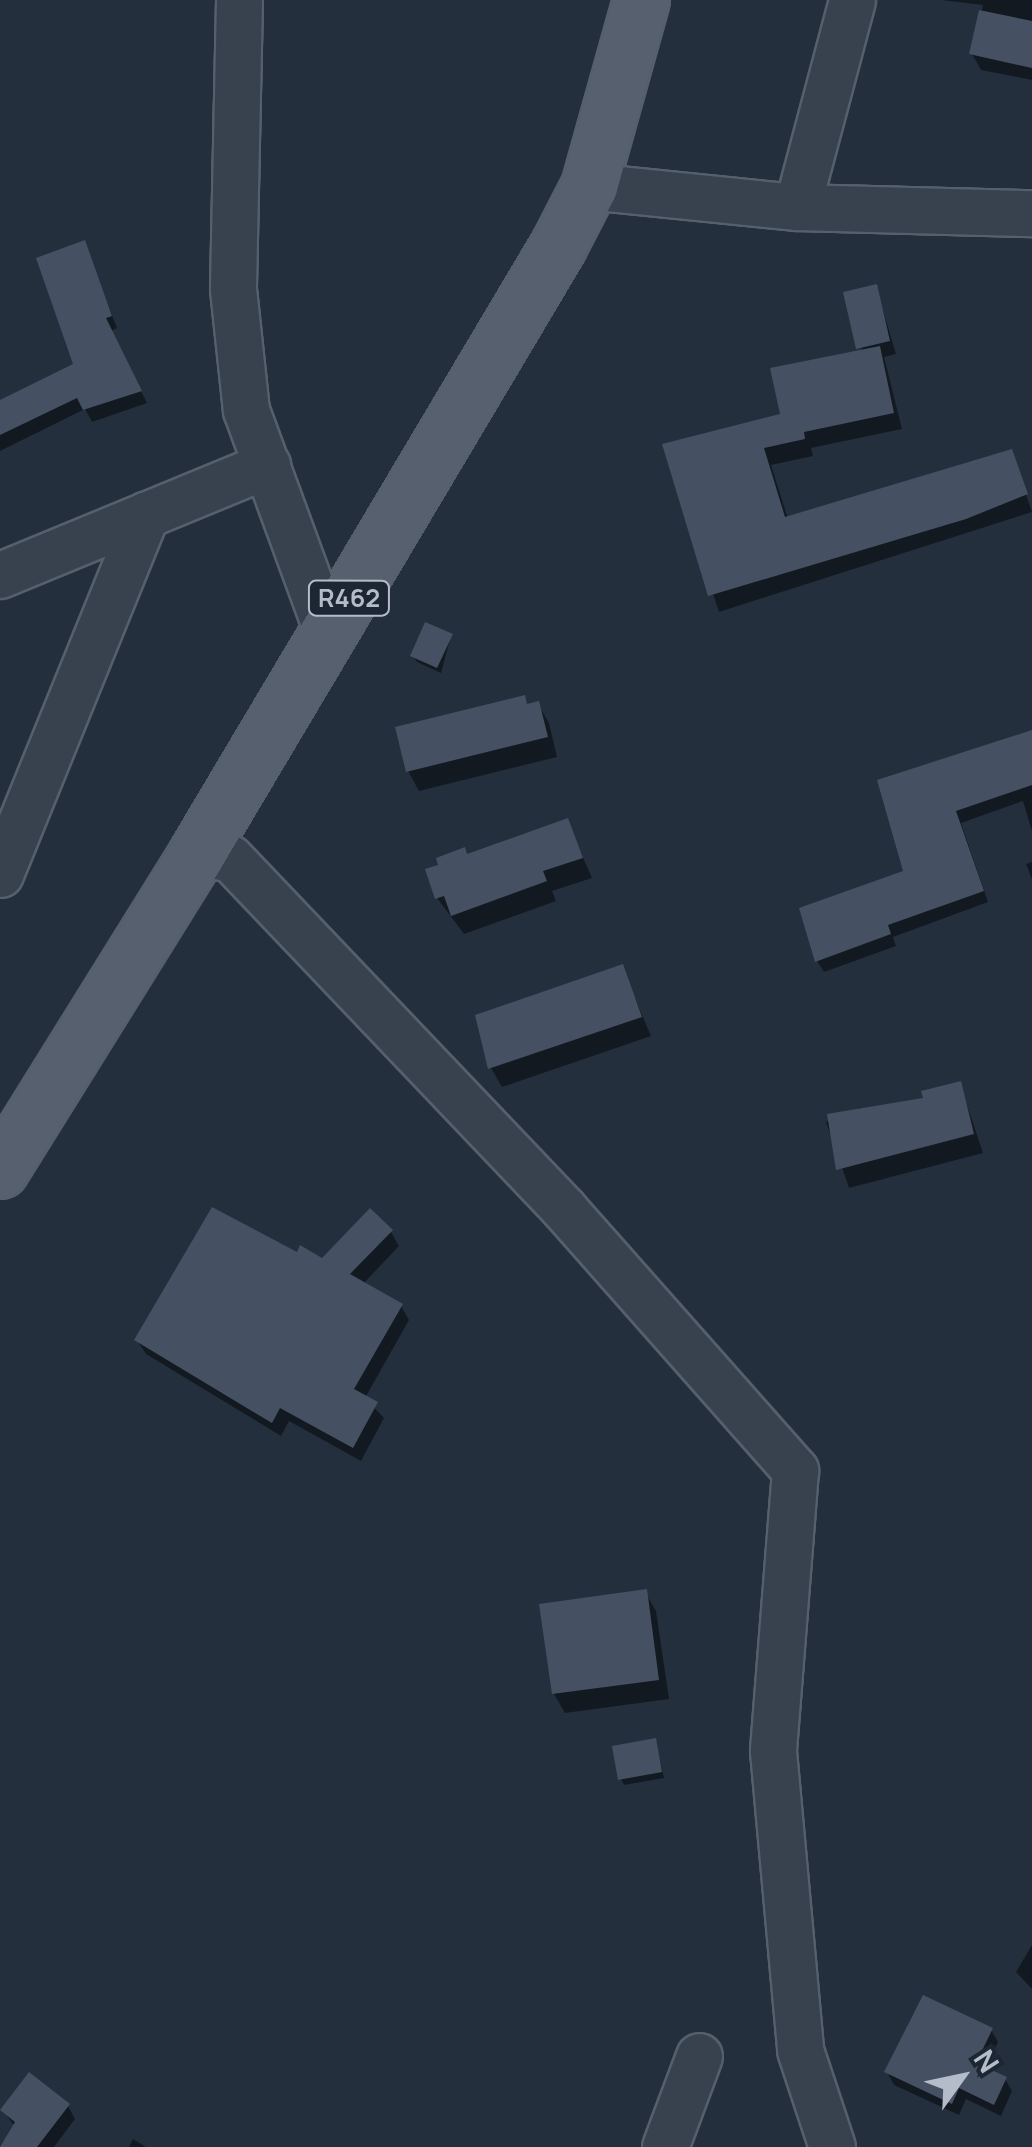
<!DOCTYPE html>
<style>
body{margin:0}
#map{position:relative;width:1032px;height:2147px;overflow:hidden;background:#242f3e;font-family:Manrope,sans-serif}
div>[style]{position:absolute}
.shadow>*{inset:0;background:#0007}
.building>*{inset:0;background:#455162}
.roads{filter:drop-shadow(2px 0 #565f6c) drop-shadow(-2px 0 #565f6c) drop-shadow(0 2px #565f6c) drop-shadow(0 -2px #565f6c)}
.minor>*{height:45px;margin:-22.5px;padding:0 22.5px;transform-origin:22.5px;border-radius:22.5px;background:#38414e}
.major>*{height:55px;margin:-27.5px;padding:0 27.5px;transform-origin:27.5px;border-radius:27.5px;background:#56606e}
span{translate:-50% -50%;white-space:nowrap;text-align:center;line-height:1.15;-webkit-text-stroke:9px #1d2633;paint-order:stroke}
.shield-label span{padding:2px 8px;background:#1d2633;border:2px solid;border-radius:8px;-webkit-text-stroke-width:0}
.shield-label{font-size:25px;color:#b4bcc9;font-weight:700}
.north{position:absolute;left:912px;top:2027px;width:100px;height:100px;-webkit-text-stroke:8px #1d2633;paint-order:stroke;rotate:57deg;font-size:28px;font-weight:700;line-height:40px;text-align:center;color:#b4bcc9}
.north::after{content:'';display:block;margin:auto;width:35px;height:45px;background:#b4bcc9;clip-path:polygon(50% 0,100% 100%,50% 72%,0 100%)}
</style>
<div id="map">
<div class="shadow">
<i style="clip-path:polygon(941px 0,1032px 0,1032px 80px,981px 70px,972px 54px,983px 5px)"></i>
<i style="clip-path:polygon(84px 243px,117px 328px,111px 331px,147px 403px,92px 422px,85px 409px,0 451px,0 403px,77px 366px)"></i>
<i style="clip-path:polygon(876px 287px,896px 354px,884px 357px,902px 429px,811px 448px,813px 456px,771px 465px,788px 519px,1011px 452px,1032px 512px,719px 612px,665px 446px,782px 416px,861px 352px)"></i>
<i style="clip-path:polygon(451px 636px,441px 673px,417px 662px,413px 656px)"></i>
<i style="clip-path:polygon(523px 698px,528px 706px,538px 704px,549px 723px,557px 757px,419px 791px,408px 771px)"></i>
<i style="clip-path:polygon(1032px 731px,1032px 831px,1023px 801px,961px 823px,988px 902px,893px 937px,896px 946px,824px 972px,817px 961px,906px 873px,880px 782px)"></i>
<i style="clip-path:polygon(567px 821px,592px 878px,552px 891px,556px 901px,464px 934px,437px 898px,468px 857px)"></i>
<i style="clip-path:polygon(1032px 862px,1032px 879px,1026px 864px)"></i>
<i style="clip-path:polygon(622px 967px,651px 1036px,502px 1087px,491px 1068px)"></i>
<i style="clip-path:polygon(960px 1084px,983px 1153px,849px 1188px,826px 1122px,861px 1108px,864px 1115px,926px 1100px)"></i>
<i style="clip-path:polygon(391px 1232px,399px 1246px,363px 1284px,401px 1306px,409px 1320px,365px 1398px,384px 1418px,361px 1461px,289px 1421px,281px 1436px,146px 1354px,137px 1340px,298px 1256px,323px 1261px)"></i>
<i style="clip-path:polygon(645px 1592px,656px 1611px,669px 1699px,565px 1713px,554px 1694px)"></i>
<i style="clip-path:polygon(655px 1740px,664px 1778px,624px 1785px,621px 1779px)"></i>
<i style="clip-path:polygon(1032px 1945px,1032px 1989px,1016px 1972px)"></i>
<i style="clip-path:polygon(991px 2030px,998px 2042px,985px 2070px,1005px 2079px,1012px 2091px,1001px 2116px,966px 2099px,959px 2115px,894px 2085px,887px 2072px)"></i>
<i style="clip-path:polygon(68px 2106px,75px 2119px,54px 2147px,4px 2147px,15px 2127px,3px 2110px)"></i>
<i style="clip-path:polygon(133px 2139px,146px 2147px,129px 2147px)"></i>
</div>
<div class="building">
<i style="clip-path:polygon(979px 10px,1032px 21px,1032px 68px,969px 54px)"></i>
<i style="clip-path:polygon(85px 240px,112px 316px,106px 318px,142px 391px,83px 410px,77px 398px,0 435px,0 400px,73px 364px,36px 258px)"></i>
<i style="clip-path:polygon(877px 284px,890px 341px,856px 349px,843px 292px)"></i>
<i style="clip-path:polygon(880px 346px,894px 413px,804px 432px,805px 439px,764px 448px,785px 517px,1012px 449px,1028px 494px,966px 519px,708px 596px,662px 444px,780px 414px,770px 368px)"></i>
<i style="clip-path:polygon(425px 622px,453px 634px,437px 668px,410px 656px)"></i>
<i style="clip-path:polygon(525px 695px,527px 704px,539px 701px,548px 737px,406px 772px,395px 727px)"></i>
<i style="clip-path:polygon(1032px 730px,1032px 785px,956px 811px,984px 891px,888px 925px,891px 934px,815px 962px,799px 908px,903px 871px,877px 780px)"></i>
<i style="clip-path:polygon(568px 818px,583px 858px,543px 871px,547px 881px,451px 916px,444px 896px,435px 899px,425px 869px,438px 865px,436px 858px,465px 847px,467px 854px)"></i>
<i style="clip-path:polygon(623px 964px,642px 1017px,488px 1069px,475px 1015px)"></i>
<i style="clip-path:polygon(961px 1081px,974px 1134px,836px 1170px,827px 1114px,923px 1098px,921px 1091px)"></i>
<i style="clip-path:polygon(212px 1207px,297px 1252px,300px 1245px,322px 1258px,370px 1208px,393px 1230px,350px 1274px,403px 1304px,354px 1389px,378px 1402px,353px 1448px,280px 1408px,272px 1423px,134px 1340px)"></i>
<i style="clip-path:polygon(647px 1589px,659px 1680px,552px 1694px,539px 1604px)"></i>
<i style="clip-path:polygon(656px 1738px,662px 1772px,618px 1780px,612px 1746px)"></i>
<i style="clip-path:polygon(923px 1995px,993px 2028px,976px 2063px,1007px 2077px,994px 2105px,959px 2088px,952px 2104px,884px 2072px)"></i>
<i style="clip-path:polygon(29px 2072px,70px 2104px,37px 2147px,0 2147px,15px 2122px,0 2110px)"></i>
</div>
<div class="roads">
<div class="minor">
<i style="left:239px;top:0;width:289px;rotate:91.2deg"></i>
<i style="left:233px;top:289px;width:122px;rotate:83.9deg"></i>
<i style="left:246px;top:410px;width:239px;rotate:69.9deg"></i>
<i style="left:589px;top:186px;width:209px;rotate:5.8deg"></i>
<i style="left:797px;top:207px;width:235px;rotate:1.5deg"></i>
<i style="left:797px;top:207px;width:214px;rotate:-75.1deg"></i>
<i style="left:0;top:575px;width:289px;rotate:-22.4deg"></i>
<i style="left:197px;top:853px;width:33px;rotate:9deg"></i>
<i style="left:230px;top:858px;width:485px;rotate:46.4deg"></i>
<i style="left:564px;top:1209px;width:349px;rotate:48.5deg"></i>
<i style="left:795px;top:1470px;width:282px;rotate:94.5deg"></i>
<i style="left:773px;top:1751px;width:300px;rotate:84.8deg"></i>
<i style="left:800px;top:2050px;width:102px;rotate:71.7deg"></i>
<i style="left:0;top:874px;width:388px;rotate:-67.9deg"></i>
<i style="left:665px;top:2147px;width:97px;rotate:-69.5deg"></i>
</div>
<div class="major">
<i style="left:0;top:1170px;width:373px;rotate:-58.1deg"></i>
<i style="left:197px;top:853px;width:706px;rotate:-59.26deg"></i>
<i style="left:558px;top:246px;width:68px;rotate:-62.7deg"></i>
<i style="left:589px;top:186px;width:193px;rotate:-74.4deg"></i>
</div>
</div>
<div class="shield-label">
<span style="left:349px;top:598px">R462</span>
</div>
<div class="north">N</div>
</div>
